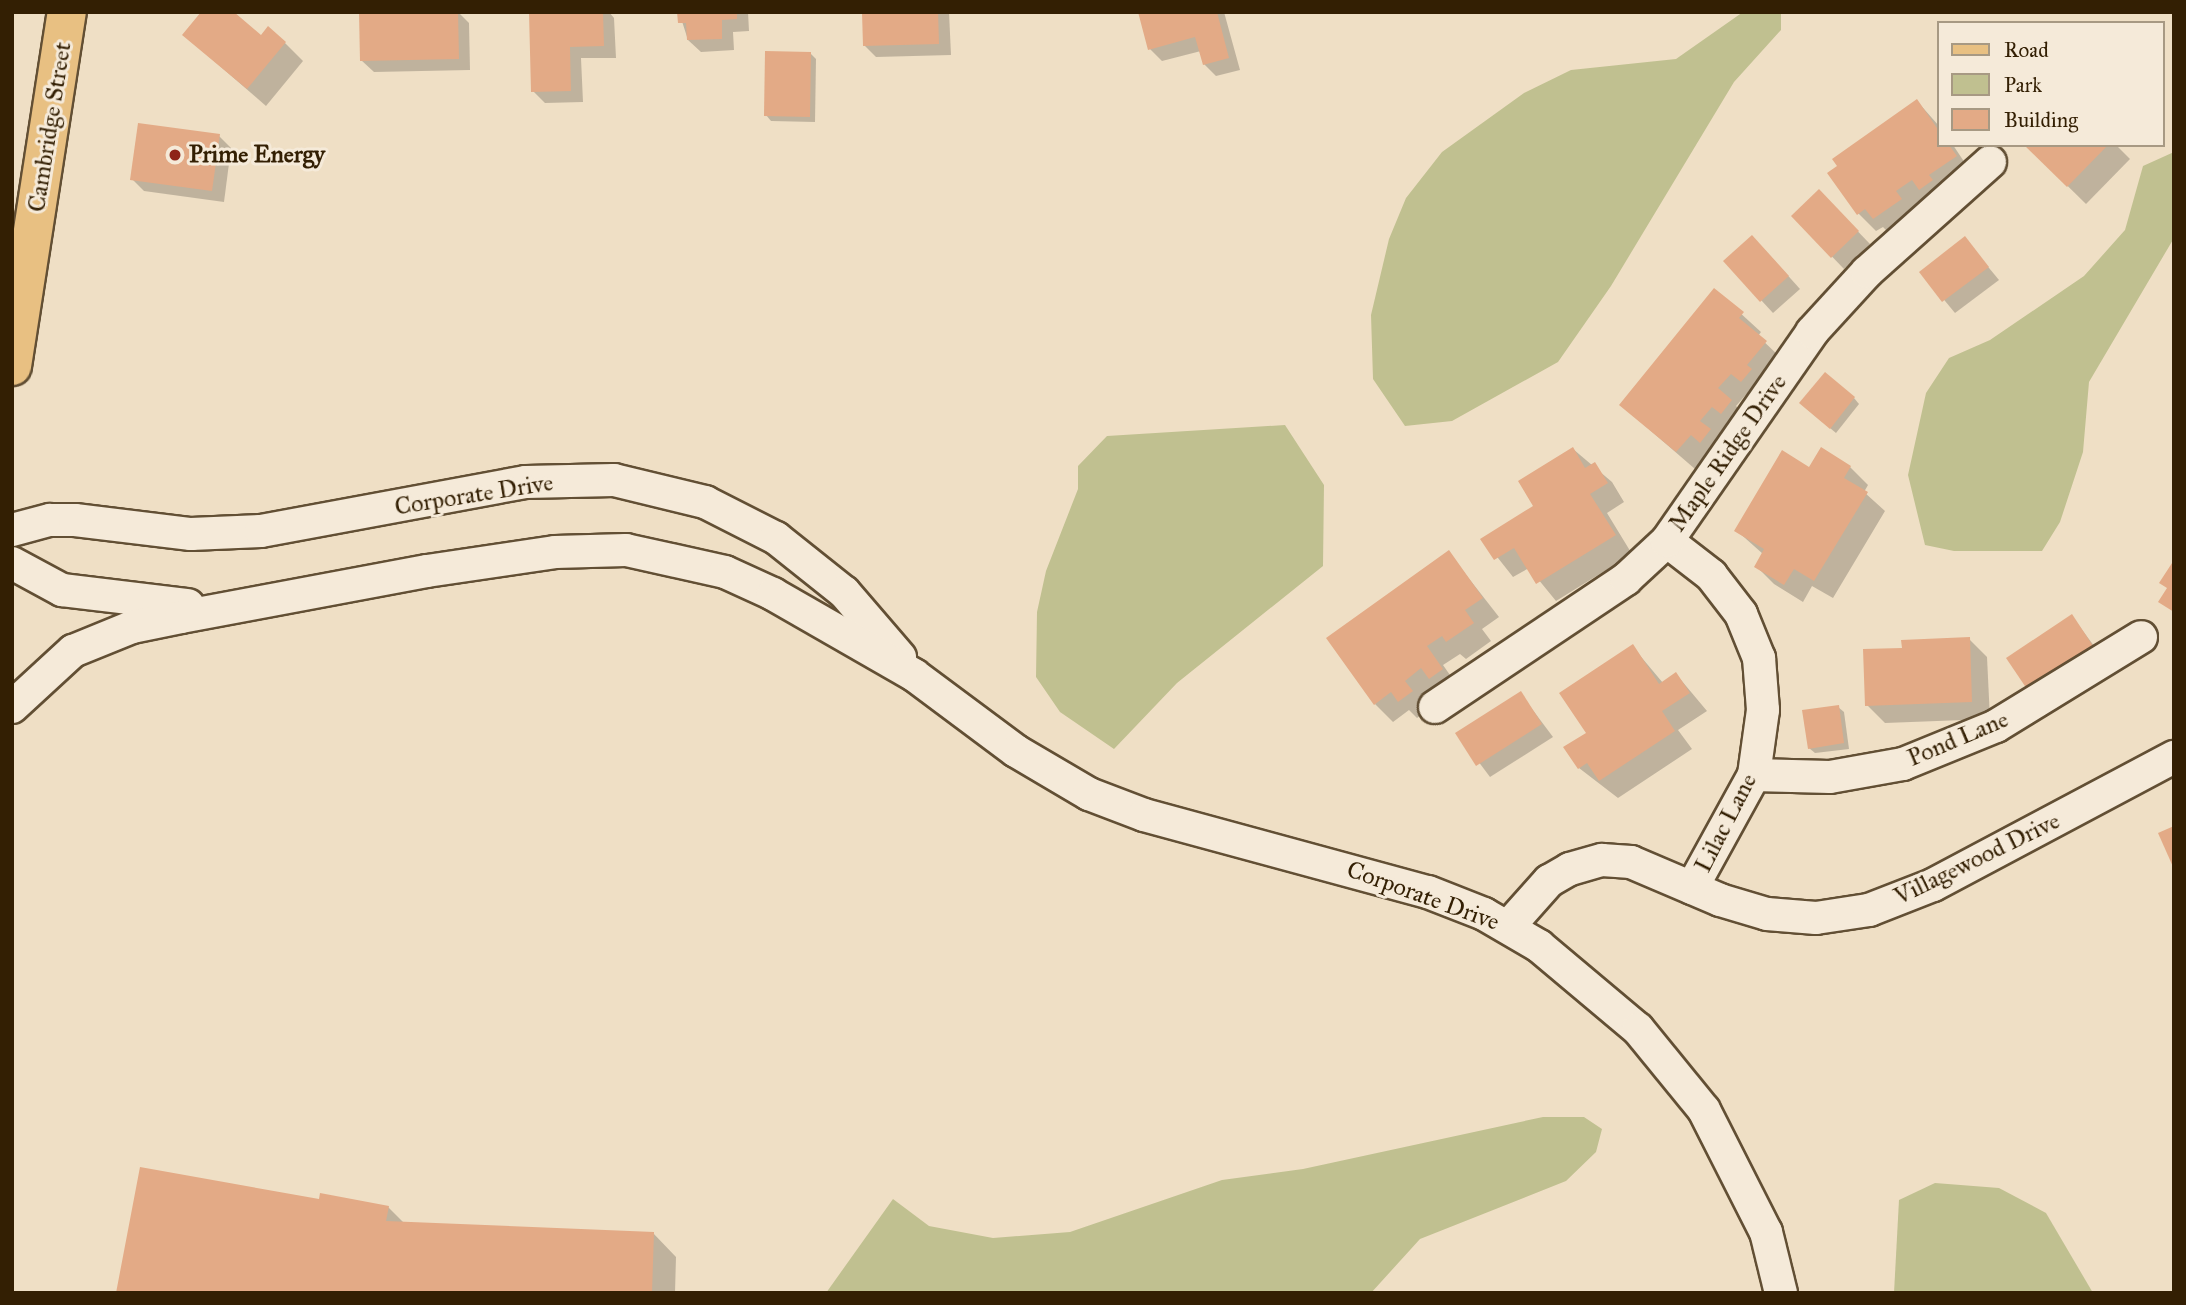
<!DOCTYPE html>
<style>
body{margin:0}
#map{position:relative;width:2186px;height:1305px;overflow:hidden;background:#efdfc5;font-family:"IM FELL Great Primer",serif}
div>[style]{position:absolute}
.green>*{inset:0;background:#c0c090}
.shadow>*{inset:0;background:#0003}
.building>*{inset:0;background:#e3aa86}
.roads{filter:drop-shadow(2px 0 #624f34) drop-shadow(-2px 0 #624f34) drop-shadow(0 2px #624f34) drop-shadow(0 -2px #624f34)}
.minor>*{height:32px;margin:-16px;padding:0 16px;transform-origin:16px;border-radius:16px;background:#f5ead9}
.primary>*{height:38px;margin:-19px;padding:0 19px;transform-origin:19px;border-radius:19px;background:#e8c082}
.dots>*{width:19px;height:19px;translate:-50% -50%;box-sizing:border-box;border:4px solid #f5ead9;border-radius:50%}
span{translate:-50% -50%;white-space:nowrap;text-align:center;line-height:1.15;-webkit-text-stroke:6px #f5ead9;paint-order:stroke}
.street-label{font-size:24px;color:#331f03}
.poi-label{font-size:24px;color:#331f03;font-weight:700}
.left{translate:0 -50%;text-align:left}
.frame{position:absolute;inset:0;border:14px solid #331f03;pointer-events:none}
.legend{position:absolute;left:1937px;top:21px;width:228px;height:126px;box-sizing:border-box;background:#f5ead9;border:2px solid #a79983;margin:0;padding:9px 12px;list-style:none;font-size:21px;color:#331f03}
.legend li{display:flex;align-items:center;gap:14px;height:35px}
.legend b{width:35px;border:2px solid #a79983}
</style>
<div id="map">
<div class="green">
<i style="clip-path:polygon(1743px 12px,1781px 12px,1781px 30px,1734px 82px,1611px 286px,1558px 362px,1452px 421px,1405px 426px,1373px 379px,1371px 315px,1389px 239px,1406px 198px,1442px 152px,1524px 93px,1571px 70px,1676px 59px)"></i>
<i style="clip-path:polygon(2174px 152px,2174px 238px,2089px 382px,2083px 452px,2060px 522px,2042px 551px,1954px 551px,1925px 545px,1908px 475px,1926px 393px,1949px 358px,1990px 340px,2084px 276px,2125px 230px,2143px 166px)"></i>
<i style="clip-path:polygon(1285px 425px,1324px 485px,1323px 566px,1177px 683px,1114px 749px,1060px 712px,1036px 677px,1037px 612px,1046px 571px,1078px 489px,1078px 466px,1107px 436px)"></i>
<i style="clip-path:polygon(1543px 1117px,1584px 1117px,1602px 1129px,1596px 1152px,1566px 1181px,1420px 1239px,1371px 1293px,826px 1293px,893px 1199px,929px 1226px,993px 1238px,1070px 1232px,1222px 1180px,1303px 1169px)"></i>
<i style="clip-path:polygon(1935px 1183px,1999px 1188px,2046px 1213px,2093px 1293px,1894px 1293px,1899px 1200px)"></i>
</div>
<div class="shadow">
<i style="clip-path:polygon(394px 12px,458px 12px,469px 23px,470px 70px,374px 72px,361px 60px)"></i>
<i style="clip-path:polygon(531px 12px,609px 12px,614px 18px,616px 58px,581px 58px,583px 102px,545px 103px,533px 91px)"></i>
<i style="clip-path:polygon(679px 12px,748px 12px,749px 31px,733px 32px,734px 50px,701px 52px,688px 40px)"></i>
<i style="clip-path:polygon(864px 12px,949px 12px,951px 55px,876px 57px,864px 45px)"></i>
<i style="clip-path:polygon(1140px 12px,1224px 12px,1240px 70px,1216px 76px,1204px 64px,1201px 51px,1162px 61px,1150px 49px)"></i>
<i style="clip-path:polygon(184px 35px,262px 37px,285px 43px,303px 61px,266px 106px)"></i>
<i style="clip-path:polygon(811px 54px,816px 59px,815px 122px,771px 121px,766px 115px)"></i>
<i style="clip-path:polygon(1917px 101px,1939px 126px,1939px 145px,1953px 145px,1973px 175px,1913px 210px,1918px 217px,1892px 236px,1883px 227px,1876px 231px,1858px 213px)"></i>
<i style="clip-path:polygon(219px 136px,231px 148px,224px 202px,144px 191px,132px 179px)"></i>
<i style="clip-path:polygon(2026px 145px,2116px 145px,2130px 159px,2086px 204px)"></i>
<i style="clip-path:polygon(1819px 191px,1870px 244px,1844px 269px,1793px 216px)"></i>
<i style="clip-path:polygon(1965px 239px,1999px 280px,1955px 313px,1921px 272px)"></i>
<i style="clip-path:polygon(1764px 249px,1800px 289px,1773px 313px,1725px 261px)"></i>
<i style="clip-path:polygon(1715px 290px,1761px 332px,1758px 336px,1783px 360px,1760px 398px,1750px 390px,1736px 406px,1749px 419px,1731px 423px,1718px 439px,1728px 449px,1719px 459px,1709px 452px,1695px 469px,1621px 405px)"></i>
<i style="clip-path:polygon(1854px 398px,1859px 404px,1836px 433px,1807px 409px)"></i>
<i style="clip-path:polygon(1573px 449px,1612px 482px,1624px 502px,1607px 513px,1632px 554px,1556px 601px,1529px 568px,1513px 577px,1483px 539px,1536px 506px)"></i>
<i style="clip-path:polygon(1850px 467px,1868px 485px,1864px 492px,1885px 511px,1833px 598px,1812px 586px,1803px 602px,1774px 584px,1756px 566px,1763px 554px,1736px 530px,1810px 469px)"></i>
<i style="clip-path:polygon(1449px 553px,1499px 617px,1482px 629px,1491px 641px,1466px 659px,1460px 654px,1443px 665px,1459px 688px,1417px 718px,1409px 710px,1393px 722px,1375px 704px)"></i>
<i style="clip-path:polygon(2072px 616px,2105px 661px,2031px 691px)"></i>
<i style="clip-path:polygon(1969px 639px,1987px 657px,1990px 719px,1885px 723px,1867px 705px,1904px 650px)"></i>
<i style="clip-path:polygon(1632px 646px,1663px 683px,1676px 674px,1707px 711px,1678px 730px,1692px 749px,1618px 798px,1579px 768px,1588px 733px)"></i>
<i style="clip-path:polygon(1520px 693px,1553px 737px,1490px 777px,1457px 733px)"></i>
<i style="clip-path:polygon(1838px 707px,1844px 712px,1849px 749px,1815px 753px,1809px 748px)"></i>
<i style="clip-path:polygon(320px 1201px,388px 1207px,404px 1223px,653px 1233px,676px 1257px,675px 1293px,118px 1293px)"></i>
</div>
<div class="building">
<i style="clip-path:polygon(201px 12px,234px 12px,261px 35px,268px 26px,286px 42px,247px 89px,182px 35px)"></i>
<i style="clip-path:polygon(359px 12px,458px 12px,459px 59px,360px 61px)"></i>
<i style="clip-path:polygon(529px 12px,603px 12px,604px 46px,570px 47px,571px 91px,531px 92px)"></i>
<i style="clip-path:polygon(677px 12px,737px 12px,737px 19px,722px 20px,722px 39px,687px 40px,686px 23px,678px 23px)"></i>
<i style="clip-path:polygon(862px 12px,938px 12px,939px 44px,863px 46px)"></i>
<i style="clip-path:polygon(1138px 12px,1217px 12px,1229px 58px,1203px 65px,1195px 37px,1148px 50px)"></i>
<i style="clip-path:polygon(765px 51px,811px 52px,810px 117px,764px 116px)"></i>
<i style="clip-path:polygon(1917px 99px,1939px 131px,1939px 145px,1949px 145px,1957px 156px,1929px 175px,1933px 180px,1919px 190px,1912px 180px,1896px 191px,1902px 199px,1873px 219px,1865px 209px,1857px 215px,1827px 173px,1837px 166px,1832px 159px)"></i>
<i style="clip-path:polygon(138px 123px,220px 134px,212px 191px,130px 180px)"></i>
<i style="clip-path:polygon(2024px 145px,2108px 145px,2067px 187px)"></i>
<i style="clip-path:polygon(1819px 189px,1859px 231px,1831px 258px,1791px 216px)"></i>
<i style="clip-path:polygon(1752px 235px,1789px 276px,1760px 302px,1723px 261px)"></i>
<i style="clip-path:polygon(1965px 236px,1989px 267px,1942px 302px,1919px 272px)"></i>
<i style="clip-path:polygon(1714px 288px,1744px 312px,1739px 318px,1767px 341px,1747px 365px,1752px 369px,1741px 382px,1731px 374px,1718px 388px,1732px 400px,1721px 414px,1712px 407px,1700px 421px,1711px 429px,1700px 443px,1691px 435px,1676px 452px,1619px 405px)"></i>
<i style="clip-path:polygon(1825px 372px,1855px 397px,1830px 429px,1799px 403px)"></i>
<i style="clip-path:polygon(1573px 447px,1585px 468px,1595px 462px,1608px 483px,1590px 494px,1616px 535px,1536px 584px,1514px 548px,1494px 560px,1480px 539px,1533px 506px,1518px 481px)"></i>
<i style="clip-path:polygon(1821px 447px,1851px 466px,1844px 478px,1868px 492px,1814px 581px,1794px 569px,1784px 585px,1754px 567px,1764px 549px,1734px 531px,1782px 450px,1809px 467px)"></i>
<i style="clip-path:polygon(1449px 550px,1483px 598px,1465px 610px,1474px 623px,1446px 642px,1442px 636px,1427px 646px,1443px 669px,1429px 679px,1421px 668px,1405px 681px,1413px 691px,1398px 702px,1391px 692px,1374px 705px,1326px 638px)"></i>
<i style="clip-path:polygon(2174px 560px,2174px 612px,2158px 602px,2167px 588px,2159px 583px)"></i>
<i style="clip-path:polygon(2072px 614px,2095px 649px,2029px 692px,2006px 658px)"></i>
<i style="clip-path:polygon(1970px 637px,1972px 702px,1865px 706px,1863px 649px,1902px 648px,1901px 640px)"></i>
<i style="clip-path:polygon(1633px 644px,1659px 684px,1676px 672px,1690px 693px,1662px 711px,1675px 731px,1599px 781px,1587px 763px,1578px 769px,1563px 747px,1586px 733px,1559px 693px)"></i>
<i style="clip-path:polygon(1521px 691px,1542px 724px,1476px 766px,1455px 733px)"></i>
<i style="clip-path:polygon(1839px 705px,1844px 743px,1808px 749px,1802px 710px)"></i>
<i style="clip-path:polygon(2174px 826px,2174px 869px,2158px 833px)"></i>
<i style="clip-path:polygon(140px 1167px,319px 1199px,320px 1193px,389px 1206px,386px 1221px,654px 1232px,652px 1293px,116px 1293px)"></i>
</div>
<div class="roads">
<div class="minor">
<i style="left:12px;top:530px;width:39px;rotate:-15deg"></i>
<i style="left:50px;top:520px;width:25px"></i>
<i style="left:75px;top:520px;width:117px;rotate:6.9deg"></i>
<i style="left:191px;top:534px;width:70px;rotate:-2.5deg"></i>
<i style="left:261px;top:531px;width:269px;rotate:-10.5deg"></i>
<i style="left:526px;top:482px;width:88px;rotate:-1.3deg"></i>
<i style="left:614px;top:480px;width:94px;rotate:13.6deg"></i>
<i style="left:705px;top:502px;width:80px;rotate:26.9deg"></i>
<i style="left:776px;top:538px;width:87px;rotate:38.5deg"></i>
<i style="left:844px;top:592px;width:86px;rotate:49.3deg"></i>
<i style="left:1667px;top:541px;width:56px;rotate:37.7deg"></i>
<i style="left:1711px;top:575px;width:49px;rotate:52.4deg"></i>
<i style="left:1741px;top:614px;width:48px;rotate:67.8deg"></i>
<i style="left:1759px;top:658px;width:52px;rotate:85.6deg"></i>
<i style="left:1763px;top:710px;width:66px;rotate:97.9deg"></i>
<i style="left:1754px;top:775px;width:129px;rotate:118.8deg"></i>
<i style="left:12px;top:563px;width:57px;rotate:28.4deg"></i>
<i style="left:62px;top:590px;width:127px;rotate:6.8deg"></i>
<i style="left:12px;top:707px;width:83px;rotate:-42.6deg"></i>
<i style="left:73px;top:651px;width:64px;rotate:-22.1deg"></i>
<i style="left:132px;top:627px;width:50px;rotate:-11.5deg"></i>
<i style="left:181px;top:617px;width:250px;rotate:-10.6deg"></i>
<i style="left:427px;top:571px;width:129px;rotate:-8.4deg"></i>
<i style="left:555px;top:552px;width:71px;rotate:-1.6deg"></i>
<i style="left:626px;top:550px;width:101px;rotate:12.5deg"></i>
<i style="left:725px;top:572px;width:53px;rotate:24.6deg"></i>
<i style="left:773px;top:594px;width:163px;rotate:29.9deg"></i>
<i style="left:914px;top:675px;width:127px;rotate:36.7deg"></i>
<i style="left:1016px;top:751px;width:85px;rotate:30.5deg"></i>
<i style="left:1089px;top:794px;width:59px;rotate:20.9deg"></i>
<i style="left:1144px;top:815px;width:294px;rotate:15.2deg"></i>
<i style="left:1428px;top:892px;width:60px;rotate:21.4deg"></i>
<i style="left:1484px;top:914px;width:64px;rotate:30.2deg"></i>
<i style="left:1539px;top:946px;width:129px;rotate:40deg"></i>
<i style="left:1638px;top:1029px;width:104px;rotate:50.8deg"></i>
<i style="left:1704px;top:1110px;width:137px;rotate:63.1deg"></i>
<i style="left:1766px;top:1232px;width:63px;rotate:76.2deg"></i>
<i style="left:1435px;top:707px;width:230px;rotate:-33.8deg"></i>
<i style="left:1626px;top:579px;width:56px;rotate:-42.8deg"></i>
<i style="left:1667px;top:541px;width:254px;rotate:-55.2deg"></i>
<i style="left:1812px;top:332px;width:81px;rotate:-47.5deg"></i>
<i style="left:1867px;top:272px;width:165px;rotate:-41.8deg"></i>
<i style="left:1754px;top:775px;width:76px;rotate:1.5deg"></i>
<i style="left:1830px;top:777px;width:74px;rotate:-10.1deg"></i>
<i style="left:1903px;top:764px;width:100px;rotate:-22.2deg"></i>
<i style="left:1996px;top:726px;width:170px;rotate:-31.5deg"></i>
<i style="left:1508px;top:927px;width:62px;rotate:-48.3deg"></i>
<i style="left:1549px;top:881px;width:24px;rotate:-30deg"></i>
<i style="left:1570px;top:869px;width:33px;rotate:-16deg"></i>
<i style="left:1602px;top:860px;width:29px;rotate:4deg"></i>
<i style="left:1631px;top:862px;width:97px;rotate:23.1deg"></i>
<i style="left:1720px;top:900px;width:49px;rotate:16.6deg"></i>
<i style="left:1767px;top:914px;width:49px;rotate:4.7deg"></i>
<i style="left:1816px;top:918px;width:54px;rotate:-8.6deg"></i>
<i style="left:1869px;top:910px;width:69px;rotate:-21.3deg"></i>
<i style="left:1933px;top:885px;width:273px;rotate:-28deg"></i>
</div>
<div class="primary">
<i style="left:12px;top:366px;width:358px;rotate:-81.2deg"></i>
</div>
</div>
<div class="dots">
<i style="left:175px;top:155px;background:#8f2418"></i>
</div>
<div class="street-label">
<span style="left:50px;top:127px;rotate:-81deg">Cambridge Street</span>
<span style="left:1728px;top:453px;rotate:-55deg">Maple Ridge Drive</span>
<span style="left:474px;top:495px;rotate:-9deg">Corporate Drive</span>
<span style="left:1958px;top:739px;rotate:-23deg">Pond Lane</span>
<span style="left:1726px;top:823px;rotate:-63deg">Lilac Lane</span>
<span style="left:1977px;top:859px;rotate:-26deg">Villagewood Drive</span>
<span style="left:1423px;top:896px;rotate:20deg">Corporate Drive</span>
</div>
<div class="poi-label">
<span class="left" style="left:189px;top:155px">Prime Energy</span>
</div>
<div class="frame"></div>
<ul class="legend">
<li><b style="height:9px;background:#e8c082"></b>Road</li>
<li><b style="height:19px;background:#c0c090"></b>Park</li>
<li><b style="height:19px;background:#e3aa86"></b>Building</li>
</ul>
</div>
